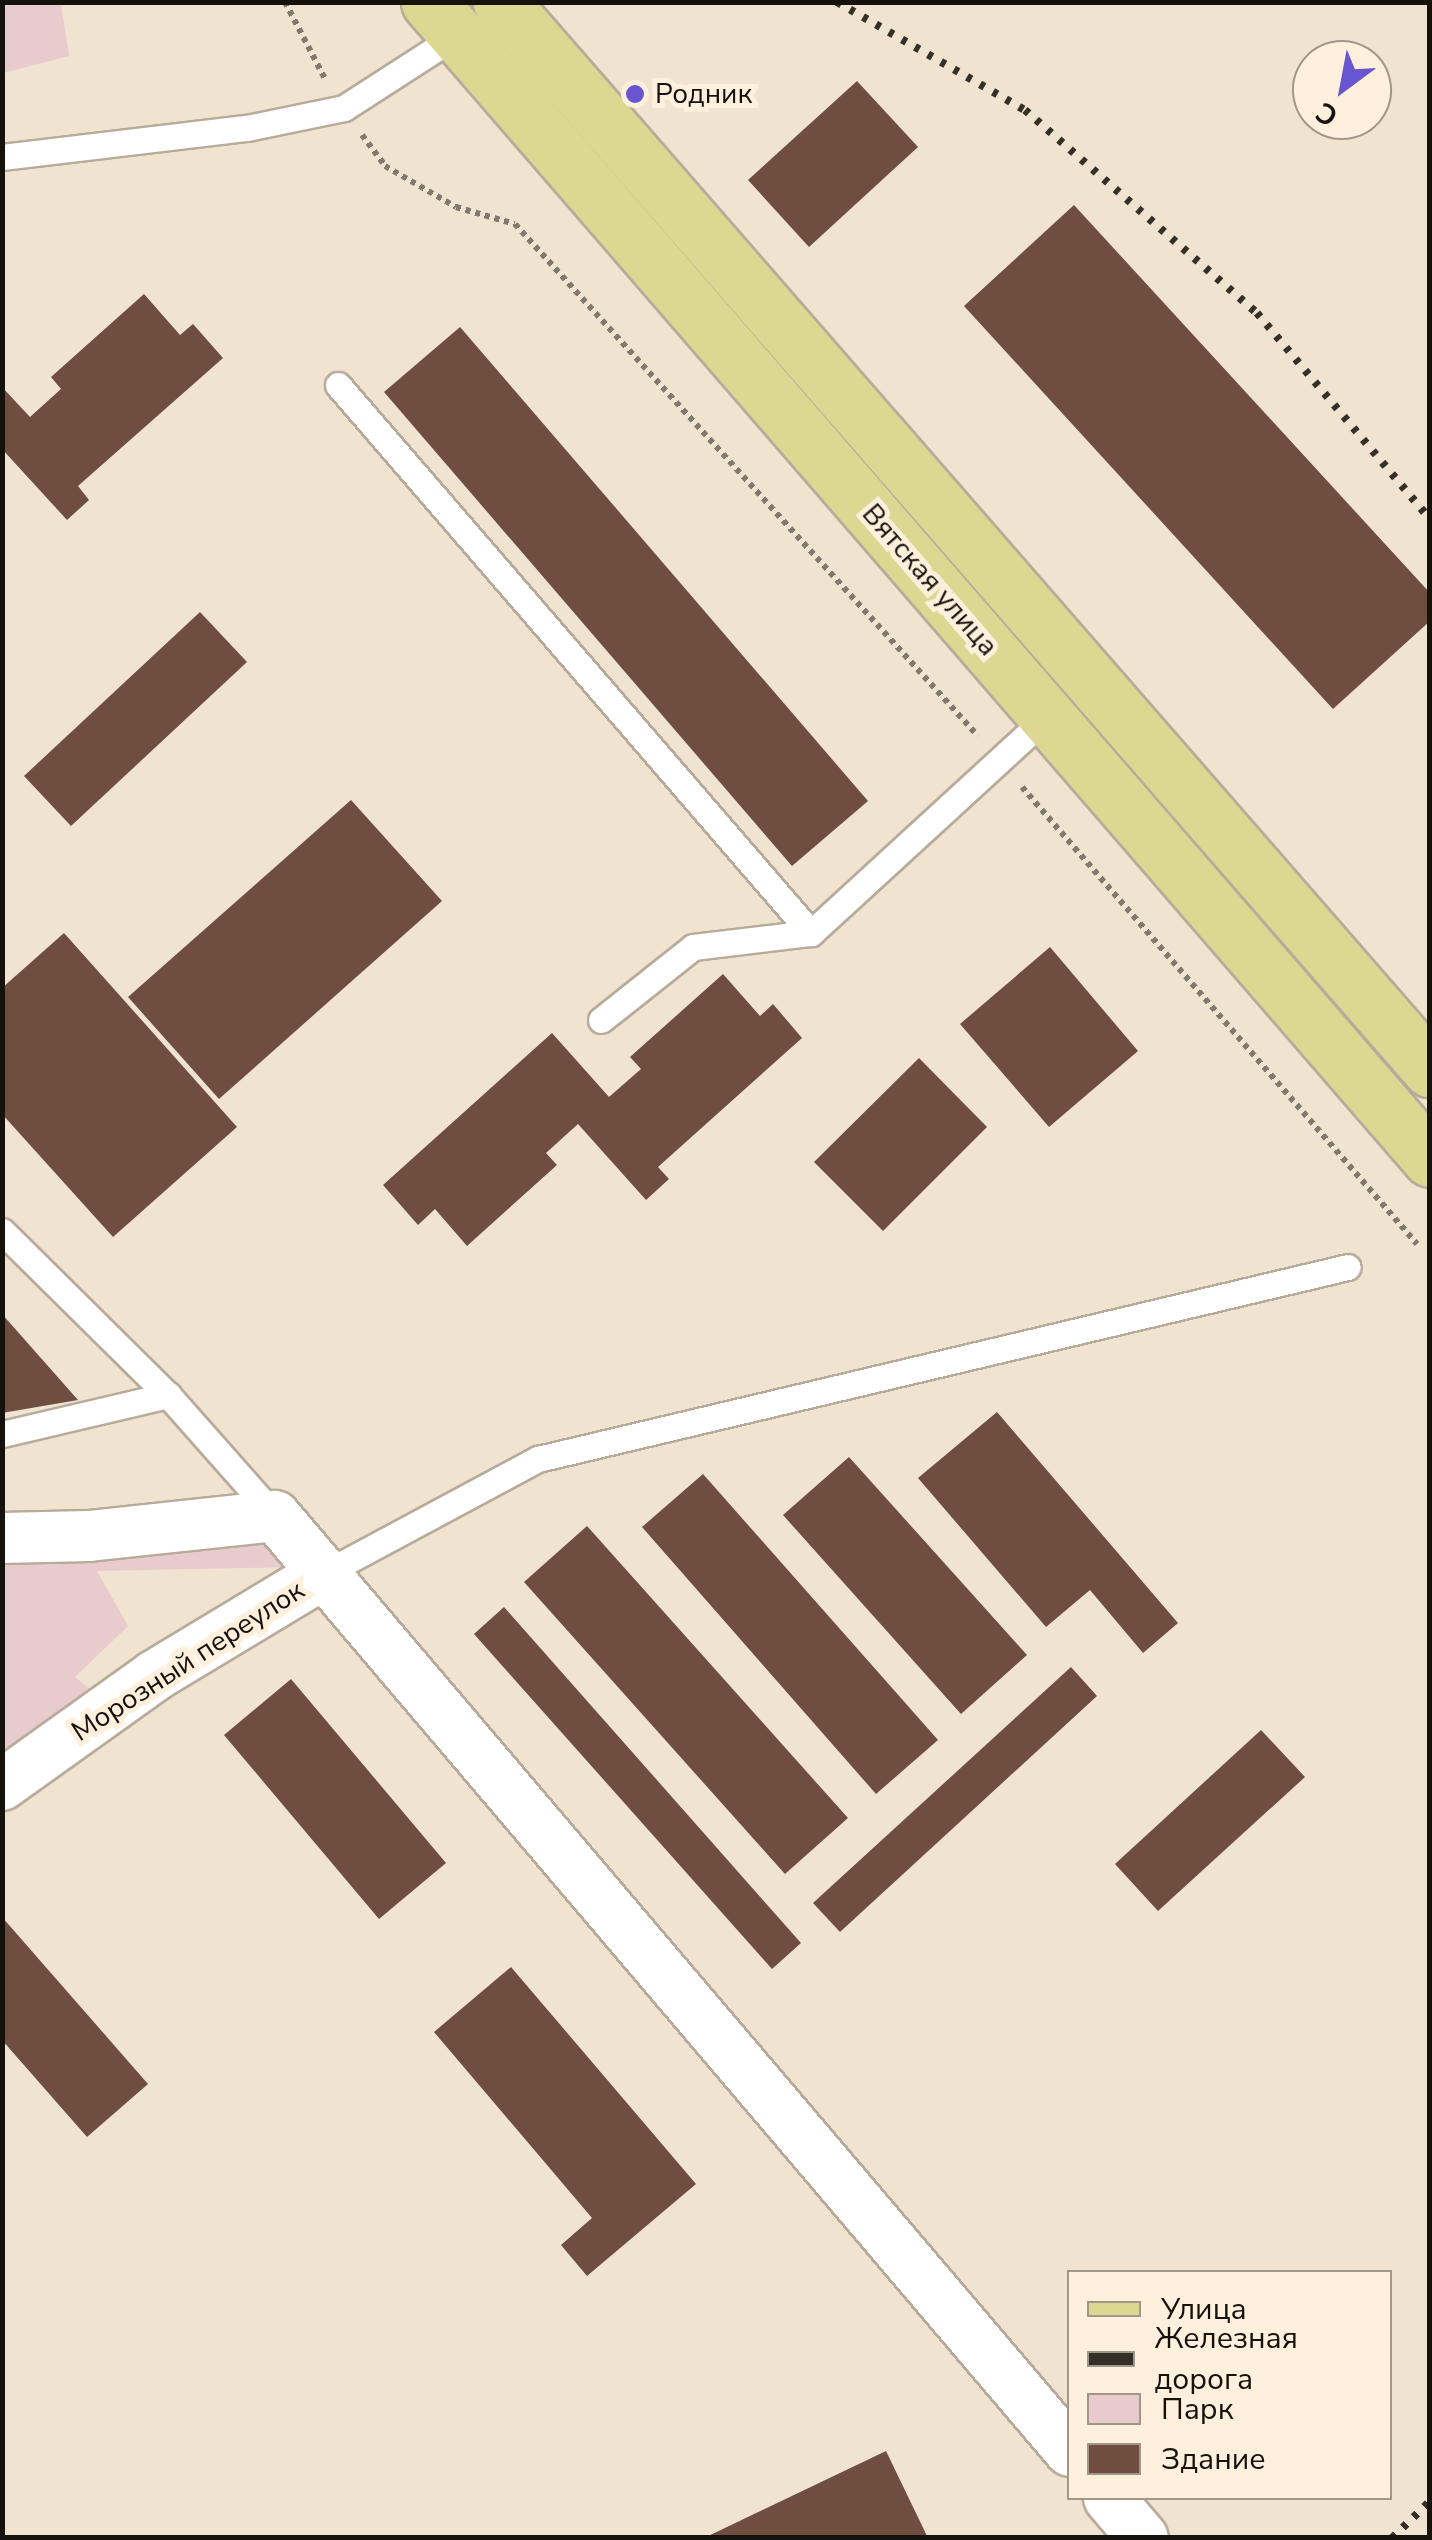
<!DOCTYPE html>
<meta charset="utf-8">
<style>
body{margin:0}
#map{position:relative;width:1432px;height:2540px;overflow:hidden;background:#f0e3d0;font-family:"Nunito Sans",sans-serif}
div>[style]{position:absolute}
.green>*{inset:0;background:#e8cccd}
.building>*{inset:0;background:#6f4e40}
.path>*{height:6px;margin-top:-3px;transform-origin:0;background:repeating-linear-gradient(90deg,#82796d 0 5px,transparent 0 10px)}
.roads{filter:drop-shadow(2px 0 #b8ab9a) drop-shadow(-2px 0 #b8ab9a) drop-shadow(0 2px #b8ab9a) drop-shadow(0 -2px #b8ab9a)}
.service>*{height:25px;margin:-12.5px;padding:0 12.5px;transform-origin:12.5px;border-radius:12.5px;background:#fff}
.minor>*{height:50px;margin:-25px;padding:0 25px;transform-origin:25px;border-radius:25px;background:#fff}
.primary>*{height:55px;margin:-27.5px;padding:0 27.5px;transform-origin:27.5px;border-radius:27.5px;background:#dcd791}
.rail>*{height:8px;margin-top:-4px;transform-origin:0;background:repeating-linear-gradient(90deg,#342f27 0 5px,transparent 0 15px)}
.dots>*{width:28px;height:28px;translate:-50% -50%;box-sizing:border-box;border:5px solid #fef0dd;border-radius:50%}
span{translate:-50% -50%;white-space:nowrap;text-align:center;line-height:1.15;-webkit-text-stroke:10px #fef0dd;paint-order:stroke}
.poi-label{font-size:28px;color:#15110b}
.left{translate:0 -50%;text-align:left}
.street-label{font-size:28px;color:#15110b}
.frame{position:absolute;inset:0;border:5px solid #15110b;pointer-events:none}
.legend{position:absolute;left:1067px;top:2270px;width:325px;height:230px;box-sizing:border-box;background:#fef0dd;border:2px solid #a19789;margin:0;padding:12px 18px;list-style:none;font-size:30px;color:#15110b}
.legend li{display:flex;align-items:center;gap:20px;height:50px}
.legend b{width:50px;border:2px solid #a19789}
.north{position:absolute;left:1292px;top:40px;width:100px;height:100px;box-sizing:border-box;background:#fef0dd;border:2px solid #a19789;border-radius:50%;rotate:212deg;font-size:28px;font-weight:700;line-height:40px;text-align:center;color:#15110b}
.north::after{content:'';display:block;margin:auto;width:35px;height:45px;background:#6756cf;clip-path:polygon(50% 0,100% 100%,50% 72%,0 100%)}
</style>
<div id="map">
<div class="green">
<i style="clip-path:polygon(3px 2px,61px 3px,69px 56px,3px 73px)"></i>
<i style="clip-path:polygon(271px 1526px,300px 1567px,97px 1571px,128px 1626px,75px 1677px,102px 1699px,3px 1782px,3px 1541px)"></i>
</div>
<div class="building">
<i style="clip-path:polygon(857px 81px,918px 147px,809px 247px,748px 180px)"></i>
<i style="clip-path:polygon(1074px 205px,1430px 593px,1430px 621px,1333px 709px,964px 306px)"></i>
<i style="clip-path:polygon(144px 294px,180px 335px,193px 324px,223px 358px,78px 486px,89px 500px,67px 520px,2px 449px,2px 387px,30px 417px,61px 389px,51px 377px)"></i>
<i style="clip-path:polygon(460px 327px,868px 801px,792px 866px,384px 392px)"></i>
<i style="clip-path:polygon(200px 612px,247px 662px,71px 826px,24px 776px)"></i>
<i style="clip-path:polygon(351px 800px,442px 901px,219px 1099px,128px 997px)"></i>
<i style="clip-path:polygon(64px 933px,237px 1127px,113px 1237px,2px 1114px,2px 988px)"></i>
<i style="clip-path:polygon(1050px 947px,1138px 1051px,1049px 1127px,960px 1024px)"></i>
<i style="clip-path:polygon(723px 974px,760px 1016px,773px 1004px,802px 1038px,658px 1167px,669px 1179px,646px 1200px,578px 1124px,546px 1153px,557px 1165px,467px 1246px,435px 1209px,418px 1225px,383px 1185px,552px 1033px,609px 1097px,641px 1069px,630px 1057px)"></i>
<i style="clip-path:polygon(919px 1058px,987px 1127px,883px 1231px,814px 1162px)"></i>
<i style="clip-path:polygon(2px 1314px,78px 1400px,2px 1413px)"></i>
<i style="clip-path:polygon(997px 1412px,1178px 1623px,1143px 1653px,1090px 1590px,1046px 1627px,918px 1478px)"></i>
<i style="clip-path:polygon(849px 1457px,1027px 1655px,961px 1714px,783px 1515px)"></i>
<i style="clip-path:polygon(703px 1474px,938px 1740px,876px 1794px,642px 1527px)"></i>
<i style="clip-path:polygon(587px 1526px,848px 1818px,785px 1874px,524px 1582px)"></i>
<i style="clip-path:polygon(504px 1607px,801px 1943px,772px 1969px,474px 1634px)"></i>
<i style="clip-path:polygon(1071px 1667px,1097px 1696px,840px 1932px,813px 1903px)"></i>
<i style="clip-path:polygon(291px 1679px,446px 1863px,379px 1919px,224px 1735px)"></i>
<i style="clip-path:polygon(1261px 1730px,1305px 1777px,1158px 1911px,1115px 1864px)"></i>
<i style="clip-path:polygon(2px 1917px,148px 2084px,87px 2137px,2px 2040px)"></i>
<i style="clip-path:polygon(511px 1967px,696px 2184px,587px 2276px,561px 2245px,592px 2218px,434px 2032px)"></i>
<i style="clip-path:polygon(886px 2451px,928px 2538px,704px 2538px)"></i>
</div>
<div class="path">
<i style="left:285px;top:2px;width:87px;rotate:62.5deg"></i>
<i style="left:362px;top:135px;width:39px;rotate:53deg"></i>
<i style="left:385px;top:166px;width:82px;rotate:30deg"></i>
<i style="left:456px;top:207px;width:61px;rotate:16.1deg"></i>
<i style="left:515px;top:224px;width:690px;rotate:47.88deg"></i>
<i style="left:1022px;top:787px;width:604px;rotate:49.16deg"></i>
</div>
<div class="roads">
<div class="service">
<i style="left:2px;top:157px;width:247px;rotate:-6.8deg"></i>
<i style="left:247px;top:128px;width:99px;rotate:-11.7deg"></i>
<i style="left:344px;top:108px;width:135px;rotate:-32.9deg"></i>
<i style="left:338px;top:385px;width:724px;rotate:49.2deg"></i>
<i style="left:811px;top:933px;width:326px;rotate:-42.5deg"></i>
<i style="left:601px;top:1020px;width:117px;rotate:-38.4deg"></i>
<i style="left:693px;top:947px;width:119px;rotate:-6.8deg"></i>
<i style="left:2px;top:1231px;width:233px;rotate:44.7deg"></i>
<i style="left:168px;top:1395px;width:162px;rotate:48.5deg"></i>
<i style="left:2px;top:1434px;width:171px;rotate:-13.2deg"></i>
<i style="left:325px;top:1573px;width:242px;rotate:-28.2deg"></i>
<i style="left:538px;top:1459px;width:832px;rotate:-13.34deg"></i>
</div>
<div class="minor">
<i style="left:2px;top:1538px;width:87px;rotate:-1.3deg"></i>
<i style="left:89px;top:1536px;width:187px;rotate:-6.1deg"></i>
<i style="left:275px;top:1516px;width:1227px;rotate:49.63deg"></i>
<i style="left:2px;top:1785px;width:187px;rotate:-35.6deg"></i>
<i style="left:154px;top:1676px;width:200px;rotate:-31.1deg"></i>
<i style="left:1109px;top:2498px;width:52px;rotate:49.6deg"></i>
</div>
<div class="primary">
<i style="left:429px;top:2px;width:1530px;rotate:49.13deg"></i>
<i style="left:501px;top:2px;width:1415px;rotate:48.96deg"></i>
</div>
</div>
<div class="rail">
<i style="left:837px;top:2px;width:217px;rotate:29.9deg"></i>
<i style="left:1025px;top:110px;width:308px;rotate:41.2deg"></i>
<i style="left:1257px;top:313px;width:269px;rotate:50deg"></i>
<i style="left:1392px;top:2538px;width:53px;rotate:-44.2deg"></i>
</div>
<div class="dots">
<i style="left:635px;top:94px;background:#6756cf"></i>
</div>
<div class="poi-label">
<span class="left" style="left:655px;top:94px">Родник</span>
</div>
<div class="street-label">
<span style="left:930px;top:580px;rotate:49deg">Вятская улица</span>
<span style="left:188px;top:1661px;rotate:-33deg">Морозный переулок</span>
</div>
<div class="frame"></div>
<ul class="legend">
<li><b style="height:12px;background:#dcd791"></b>Улица</li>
<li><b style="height:12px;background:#342f27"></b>Железная дорога</li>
<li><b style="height:28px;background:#e8cccd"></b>Парк</li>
<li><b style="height:28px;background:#6f4e40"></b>Здание</li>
</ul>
<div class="north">С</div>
</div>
